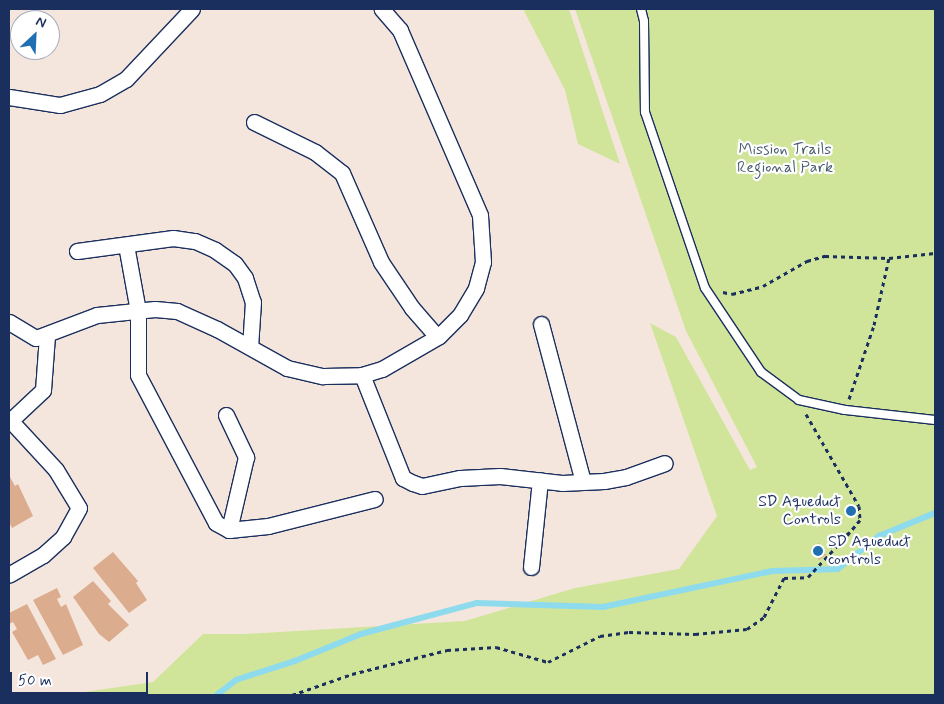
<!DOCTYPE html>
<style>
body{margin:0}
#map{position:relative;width:944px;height:704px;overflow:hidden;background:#f4e6dd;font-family:Mynerve,sans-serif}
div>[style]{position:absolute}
.green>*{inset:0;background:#d1e59a}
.stream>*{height:5.5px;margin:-2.75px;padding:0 2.75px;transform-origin:2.75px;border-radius:2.75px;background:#8edbed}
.building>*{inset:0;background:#dcac8e}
.path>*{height:3px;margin-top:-1.5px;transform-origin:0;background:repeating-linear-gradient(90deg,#1b2f5e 0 4px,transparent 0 8px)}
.roads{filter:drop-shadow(1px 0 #1b2f5e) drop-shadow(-1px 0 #1b2f5e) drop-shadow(0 1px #1b2f5e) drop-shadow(0 -1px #1b2f5e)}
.lane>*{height:8px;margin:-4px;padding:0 4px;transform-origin:4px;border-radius:4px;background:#fff}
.street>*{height:15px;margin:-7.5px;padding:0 7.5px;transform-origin:7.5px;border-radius:7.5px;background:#fff}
.dots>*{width:14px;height:14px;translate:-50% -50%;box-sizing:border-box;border:2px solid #fff;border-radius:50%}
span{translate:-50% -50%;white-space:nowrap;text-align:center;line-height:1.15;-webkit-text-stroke:4.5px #fff;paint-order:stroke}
.park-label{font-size:16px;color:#485c6d}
.poi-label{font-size:16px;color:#1b2f5e}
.right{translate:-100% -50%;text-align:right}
.left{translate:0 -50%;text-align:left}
.frame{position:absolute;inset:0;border:10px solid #1b2f5e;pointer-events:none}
.north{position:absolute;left:10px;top:10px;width:50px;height:50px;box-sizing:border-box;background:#fff;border:1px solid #a4acbf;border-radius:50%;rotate:25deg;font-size:14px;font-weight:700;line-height:20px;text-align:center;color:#1b2f5e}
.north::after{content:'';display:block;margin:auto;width:18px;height:22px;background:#1f6fb2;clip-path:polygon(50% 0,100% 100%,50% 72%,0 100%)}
.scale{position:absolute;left:10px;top:672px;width:138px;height:22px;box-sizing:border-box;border:2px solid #1b2f5e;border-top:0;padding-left:6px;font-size:15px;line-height:18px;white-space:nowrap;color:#1b2f5e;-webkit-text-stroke:4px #fff;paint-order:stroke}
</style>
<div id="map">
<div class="green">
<i style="clip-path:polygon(523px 9px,569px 9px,620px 164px,578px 144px,565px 90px)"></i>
<i style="clip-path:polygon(575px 9px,935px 9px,935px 695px,64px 695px,153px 682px,203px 634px,244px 634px,465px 621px,575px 588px,679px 569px,717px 516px,650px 323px,676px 337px,750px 470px,757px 467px,686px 331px)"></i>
</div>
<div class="stream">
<i style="left:217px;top:695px;width:24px;rotate:-38deg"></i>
<i style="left:236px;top:680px;width:62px;rotate:-17.9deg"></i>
<i style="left:295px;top:661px;width:71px;rotate:-22.2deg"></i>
<i style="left:361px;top:634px;width:120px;rotate:-15deg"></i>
<i style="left:477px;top:603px;width:126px;rotate:1.8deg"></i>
<i style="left:603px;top:607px;width:174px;rotate:-12deg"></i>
<i style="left:773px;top:571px;width:65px;rotate:-1.8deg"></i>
<i style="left:838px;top:569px;width:53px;rotate:-38.8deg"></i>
<i style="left:879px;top:536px;width:61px;rotate:-22.3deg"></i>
</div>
<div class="building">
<i style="clip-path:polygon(9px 475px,15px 486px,18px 484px,33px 516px,12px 528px,9px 522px)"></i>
<i style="clip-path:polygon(819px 543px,826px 555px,819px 560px,811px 548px)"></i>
<i style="clip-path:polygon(113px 552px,138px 581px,136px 583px,147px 600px,129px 613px,93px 568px)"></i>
<i style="clip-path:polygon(93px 581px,111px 601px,108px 604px,129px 625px,109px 642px,99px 634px,73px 597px)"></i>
<i style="clip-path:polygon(57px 588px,61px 597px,57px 599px,61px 607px,66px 604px,83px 645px,63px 655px,33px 600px)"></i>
<i style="clip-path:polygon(27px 604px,56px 659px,43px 665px,38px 655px,28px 660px,12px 632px,17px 629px,13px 622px,9px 624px,9px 613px)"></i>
</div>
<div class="path">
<i style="left:723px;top:292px;width:9px;rotate:13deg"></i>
<i style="left:732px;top:294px;width:32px;rotate:-14deg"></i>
<i style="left:763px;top:286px;width:51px;rotate:-29.6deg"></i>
<i style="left:807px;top:261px;width:19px;rotate:-16deg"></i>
<i style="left:825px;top:256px;width:64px;rotate:1.8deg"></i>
<i style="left:889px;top:258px;width:46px;rotate:-6.2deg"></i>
<i style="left:849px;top:399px;width:78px;rotate:-71.3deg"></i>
<i style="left:874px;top:325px;width:69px;rotate:-77.4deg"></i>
<i style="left:806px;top:414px;width:106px;rotate:60.1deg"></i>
<i style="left:859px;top:506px;width:14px;rotate:86deg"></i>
<i style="left:860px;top:520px;width:16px;rotate:130deg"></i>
<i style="left:850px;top:532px;width:25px;rotate:143deg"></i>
<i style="left:292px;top:695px;width:64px;rotate:-19.3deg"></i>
<i style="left:352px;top:674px;width:98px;rotate:-14.2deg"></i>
<i style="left:447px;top:650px;width:49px;rotate:-3.5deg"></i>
<i style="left:496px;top:647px;width:54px;rotate:16.1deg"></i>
<i style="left:548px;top:662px;width:58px;rotate:-26.6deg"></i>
<i style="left:600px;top:636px;width:29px;rotate:-8deg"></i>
<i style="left:629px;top:632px;width:66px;rotate:1.7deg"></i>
<i style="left:695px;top:634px;width:52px;rotate:-5.5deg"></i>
<i style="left:747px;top:629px;width:21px;rotate:-35deg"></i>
<i style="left:764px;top:617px;width:44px;rotate:-62.9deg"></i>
<i style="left:784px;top:578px;width:24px;rotate:-2deg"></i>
<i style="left:808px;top:577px;width:62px;rotate:-47deg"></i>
</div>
<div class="roads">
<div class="lane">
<i style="left:641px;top:9px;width:12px;rotate:76deg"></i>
<i style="left:644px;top:21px;width:91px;rotate:89.4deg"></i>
<i style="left:645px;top:112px;width:186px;rotate:71.2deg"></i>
<i style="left:705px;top:288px;width:101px;rotate:56.3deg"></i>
<i style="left:761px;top:372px;width:47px;rotate:36.4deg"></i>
<i style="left:799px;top:400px;width:47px;rotate:12.3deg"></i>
<i style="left:845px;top:410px;width:91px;rotate:6.3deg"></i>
</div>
<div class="street">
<i style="left:9px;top:97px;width:52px;rotate:8.9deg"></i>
<i style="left:60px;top:105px;width:41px;rotate:-15.4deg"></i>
<i style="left:100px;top:94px;width:30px;rotate:-30deg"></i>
<i style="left:126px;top:79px;width:96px;rotate:-46.7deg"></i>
<i style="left:254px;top:122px;width:68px;rotate:26.2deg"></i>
<i style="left:315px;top:152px;width:34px;rotate:38deg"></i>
<i style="left:342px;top:173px;width:97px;rotate:66.3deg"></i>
<i style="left:381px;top:262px;width:55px;rotate:56deg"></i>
<i style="left:412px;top:308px;width:38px;rotate:49deg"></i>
<i style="left:126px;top:245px;width:67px;rotate:79.7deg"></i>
<i style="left:138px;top:311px;width:64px;rotate:90deg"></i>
<i style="left:138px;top:375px;width:167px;rotate:62.2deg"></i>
<i style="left:216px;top:523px;width:15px;rotate:28deg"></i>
<i style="left:229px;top:530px;width:39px;rotate:-6deg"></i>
<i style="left:268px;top:526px;width:110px;rotate:-14.2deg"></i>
<i style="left:77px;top:251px;width:97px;rotate:-7.7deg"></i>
<i style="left:173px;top:238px;width:22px;rotate:8deg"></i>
<i style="left:195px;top:241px;width:22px;rotate:24deg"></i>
<i style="left:215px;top:250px;width:24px;rotate:35deg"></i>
<i style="left:235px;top:264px;width:17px;rotate:54deg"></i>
<i style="left:245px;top:278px;width:25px;rotate:72deg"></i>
<i style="left:253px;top:302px;width:45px;rotate:93.8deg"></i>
<i style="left:9px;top:322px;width:31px;rotate:31deg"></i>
<i style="left:36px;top:338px;width:65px;rotate:-20.7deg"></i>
<i style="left:97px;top:315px;width:58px;rotate:-5.9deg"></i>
<i style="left:155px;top:309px;width:22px;rotate:5deg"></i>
<i style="left:177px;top:311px;width:44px;rotate:24.2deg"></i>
<i style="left:217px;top:329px;width:80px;rotate:29.1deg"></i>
<i style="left:287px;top:368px;width:37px;rotate:13deg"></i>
<i style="left:323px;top:376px;width:39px;rotate:-1deg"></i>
<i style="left:362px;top:375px;width:21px;rotate:-17deg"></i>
<i style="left:382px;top:369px;width:66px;rotate:-30.1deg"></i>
<i style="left:439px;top:336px;width:30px;rotate:-45deg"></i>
<i style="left:460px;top:315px;width:31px;rotate:-59deg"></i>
<i style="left:476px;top:288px;width:27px;rotate:-75deg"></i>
<i style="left:483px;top:262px;width:47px;rotate:-93.7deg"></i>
<i style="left:480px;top:215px;width:202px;rotate:-113.4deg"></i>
<i style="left:400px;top:30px;width:28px;rotate:-131deg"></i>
<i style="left:541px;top:324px;width:163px;rotate:75.1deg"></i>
<i style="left:362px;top:375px;width:111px;rotate:68.3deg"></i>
<i style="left:403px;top:478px;width:11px;rotate:27deg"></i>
<i style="left:413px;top:483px;width:9px;rotate:18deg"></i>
<i style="left:422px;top:486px;width:39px;rotate:-12deg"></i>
<i style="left:460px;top:478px;width:40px;rotate:-2.9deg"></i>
<i style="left:500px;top:476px;width:62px;rotate:6.4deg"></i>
<i style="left:562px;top:483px;width:42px;rotate:-2.7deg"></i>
<i style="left:604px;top:481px;width:22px;rotate:-10deg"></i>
<i style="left:626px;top:477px;width:41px;rotate:-19.7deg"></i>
<i style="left:226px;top:415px;width:47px;rotate:64.5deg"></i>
<i style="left:246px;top:457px;width:75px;rotate:103.1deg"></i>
<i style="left:9px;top:419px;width:69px;rotate:47.3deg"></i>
<i style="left:56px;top:470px;width:44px;rotate:58.8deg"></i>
<i style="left:79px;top:508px;width:33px;rotate:119deg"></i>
<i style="left:63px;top:537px;width:27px;rotate:138deg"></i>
<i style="left:43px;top:555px;width:39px;rotate:150deg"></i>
<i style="left:10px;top:421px;width:45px;rotate:-43.2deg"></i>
<i style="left:43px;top:390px;width:54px;rotate:-85.8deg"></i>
<i style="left:531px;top:567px;width:87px;rotate:-84.1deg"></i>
</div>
</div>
<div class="dots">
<i style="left:851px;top:511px;background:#1f6fb2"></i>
<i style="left:818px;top:551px;background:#1f6fb2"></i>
</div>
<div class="park-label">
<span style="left:785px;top:159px">Mission Trails<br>Regional Park</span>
</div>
<div class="poi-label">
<span class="right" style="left:841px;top:511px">SD Aqueduct<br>Controls</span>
<span class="left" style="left:828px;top:551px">SD Aqueduct<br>controls</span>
</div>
<div class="frame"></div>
<div class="north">N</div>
<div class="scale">50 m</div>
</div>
